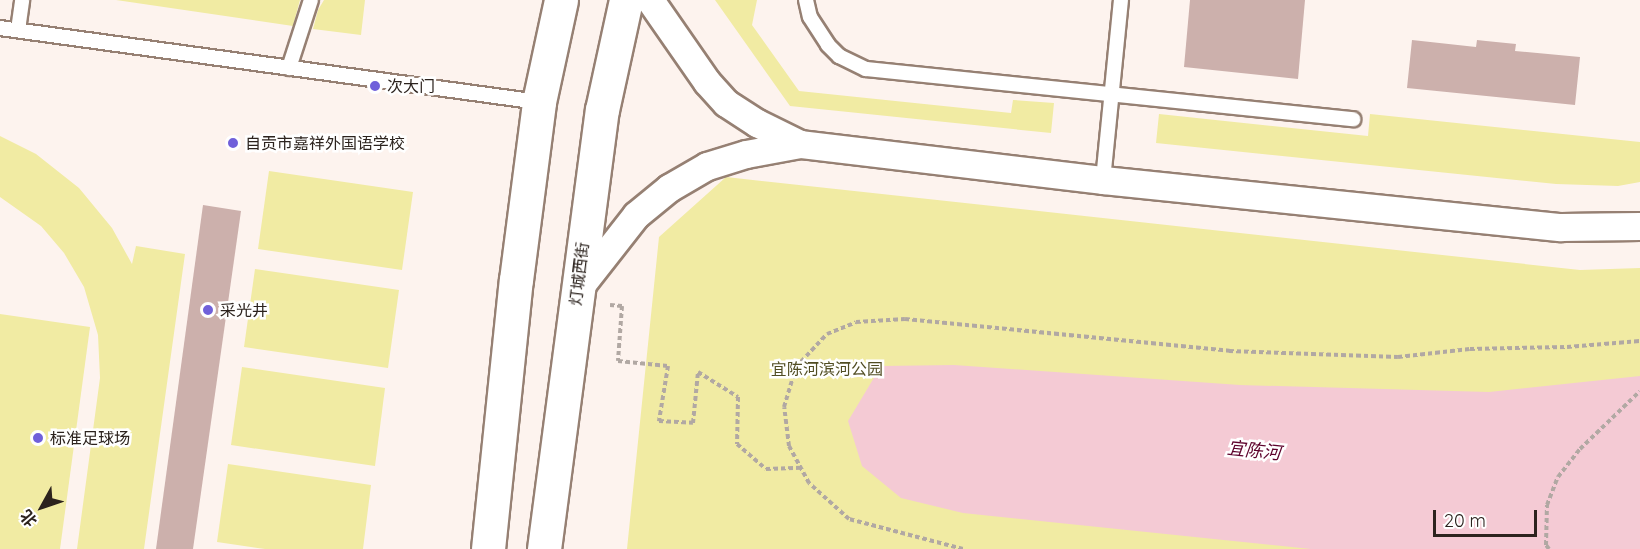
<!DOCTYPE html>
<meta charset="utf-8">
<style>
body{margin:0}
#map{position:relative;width:1640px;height:549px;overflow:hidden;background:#fdf3ee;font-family:Quicksand,"Noto Sans SC",sans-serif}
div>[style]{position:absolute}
.green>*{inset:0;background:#f1eba3}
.water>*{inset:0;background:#f4cad4}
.building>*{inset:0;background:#ccb0ac}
.path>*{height:4px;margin-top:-2px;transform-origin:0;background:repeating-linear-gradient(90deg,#b1a8a3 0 4.5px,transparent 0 7.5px)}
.roads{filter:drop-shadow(2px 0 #968073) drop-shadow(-2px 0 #968073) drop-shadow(0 2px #968073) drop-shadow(0 -2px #968073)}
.service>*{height:14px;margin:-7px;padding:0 7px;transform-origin:7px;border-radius:7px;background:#fff}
.minor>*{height:27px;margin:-13.5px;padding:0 13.5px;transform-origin:13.5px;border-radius:13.5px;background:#fff}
.tertiary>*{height:33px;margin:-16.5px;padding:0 16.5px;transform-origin:16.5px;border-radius:16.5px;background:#fff}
.dots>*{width:16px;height:16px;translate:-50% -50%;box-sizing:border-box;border:3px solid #fff;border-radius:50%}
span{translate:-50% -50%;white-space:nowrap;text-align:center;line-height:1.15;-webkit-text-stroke:5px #fff;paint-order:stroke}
.poi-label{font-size:16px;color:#2c231e}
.left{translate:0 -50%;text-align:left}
.street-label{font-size:16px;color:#2c231e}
.park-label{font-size:16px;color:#514d23}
.water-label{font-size:18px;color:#5d022c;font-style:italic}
.north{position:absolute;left:12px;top:477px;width:60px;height:60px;-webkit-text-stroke:4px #fff;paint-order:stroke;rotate:230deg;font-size:16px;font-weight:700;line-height:24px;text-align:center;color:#2c231e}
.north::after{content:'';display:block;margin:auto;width:21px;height:27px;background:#2c231e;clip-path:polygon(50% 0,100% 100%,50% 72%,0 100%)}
.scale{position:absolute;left:1433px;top:510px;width:104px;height:27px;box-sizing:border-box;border:3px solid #2c231e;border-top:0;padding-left:8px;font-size:18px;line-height:21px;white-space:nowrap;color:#2c231e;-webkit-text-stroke:4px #fff;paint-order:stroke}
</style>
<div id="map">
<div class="green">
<i style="clip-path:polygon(116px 0,300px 0,293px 26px)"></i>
<i style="clip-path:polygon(324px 0,365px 0,361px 35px,313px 29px,318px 10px)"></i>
<i style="clip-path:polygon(715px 0,757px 0,752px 25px,799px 91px,1011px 113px,1013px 100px,1054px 103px,1051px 133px,790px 106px)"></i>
<i style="clip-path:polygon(1159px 114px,1368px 136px,1370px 114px,1640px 142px,1640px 182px,1618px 186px,1556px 184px,1156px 143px)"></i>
<i style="clip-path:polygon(0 136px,36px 154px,79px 188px,112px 228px,132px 264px,136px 246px,185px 254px,144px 549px,77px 549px,100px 378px,98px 335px,84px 287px,64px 253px,41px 226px,0 197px)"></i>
<i style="clip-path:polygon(269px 171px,413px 192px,402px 270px,258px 249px)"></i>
<i style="clip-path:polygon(726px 177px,1580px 270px,1640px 268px,1640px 549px,627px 549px,659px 237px)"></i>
<i style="clip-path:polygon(255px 269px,399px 290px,388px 368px,244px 347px)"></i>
<i style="clip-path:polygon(0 314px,90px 327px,60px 549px,0 549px)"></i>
<i style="clip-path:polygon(242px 367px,385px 388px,375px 466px,231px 445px)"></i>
<i style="clip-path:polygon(228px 464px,371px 485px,363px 549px,265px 549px,217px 542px)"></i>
</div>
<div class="water">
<i style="clip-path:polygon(954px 365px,1240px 385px,1489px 392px,1640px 376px,1640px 549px,1311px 549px,963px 513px,901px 498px,862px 466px,848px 421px,881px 366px)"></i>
</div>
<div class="building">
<i style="clip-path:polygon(1190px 0,1305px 0,1298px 79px,1184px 67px)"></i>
<i style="clip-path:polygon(1412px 40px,1476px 47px,1477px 40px,1486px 41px,1516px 44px,1515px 51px,1580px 57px,1575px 105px,1407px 88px)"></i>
<i style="clip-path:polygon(203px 205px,241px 211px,193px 549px,156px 549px)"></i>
</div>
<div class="path">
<i style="left:610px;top:305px;width:12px;rotate:5deg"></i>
<i style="left:622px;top:306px;width:55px;rotate:94.2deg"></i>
<i style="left:618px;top:361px;width:50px;rotate:5.7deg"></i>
<i style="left:668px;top:366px;width:56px;rotate:99.3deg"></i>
<i style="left:659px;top:421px;width:34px;rotate:3deg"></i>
<i style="left:693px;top:423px;width:51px;rotate:-84.4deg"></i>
<i style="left:698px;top:372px;width:47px;rotate:32deg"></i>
<i style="left:738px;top:397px;width:47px;rotate:91.2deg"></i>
<i style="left:737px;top:444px;width:38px;rotate:41deg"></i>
<i style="left:766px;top:469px;width:35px;rotate:-2deg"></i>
<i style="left:963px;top:549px;width:118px;rotate:-165.3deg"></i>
<i style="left:849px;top:519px;width:54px;rotate:-138deg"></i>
<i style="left:809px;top:483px;width:42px;rotate:-118.4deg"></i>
<i style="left:789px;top:446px;width:39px;rotate:-97deg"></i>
<i style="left:784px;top:407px;width:42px;rotate:-73.3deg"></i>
<i style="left:796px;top:367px;width:45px;rotate:-46.8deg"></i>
<i style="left:827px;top:334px;width:31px;rotate:-22deg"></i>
<i style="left:856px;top:322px;width:49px;rotate:-3.5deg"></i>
<i style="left:905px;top:319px;width:326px;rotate:5.6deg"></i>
<i style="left:1229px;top:351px;width:169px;rotate:2deg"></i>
<i style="left:1398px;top:357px;width:72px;rotate:-6.3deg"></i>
<i style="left:1470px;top:349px;width:97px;rotate:-1.2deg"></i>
<i style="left:1567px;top:347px;width:73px;rotate:-4.7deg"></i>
<i style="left:1549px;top:549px;width:5px;rotate:-127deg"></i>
<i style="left:1546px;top:545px;width:40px;rotate:-88.6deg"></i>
<i style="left:1547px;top:505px;width:30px;rotate:-69deg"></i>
<i style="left:1558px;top:477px;width:36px;rotate:-52deg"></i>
<i style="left:1580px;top:449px;width:83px;rotate:-44deg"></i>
</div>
<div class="roads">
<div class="service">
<i style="left:806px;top:0;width:17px;rotate:77deg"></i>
<i style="left:810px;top:17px;width:33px;rotate:57deg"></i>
<i style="left:828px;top:45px;width:16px;rotate:45deg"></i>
<i style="left:839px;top:56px;width:30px;rotate:26deg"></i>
<i style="left:866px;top:69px;width:490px;rotate:5.9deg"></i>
<i style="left:0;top:28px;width:544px;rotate:7.82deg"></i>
<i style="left:18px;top:30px;width:30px;rotate:-82deg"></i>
<i style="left:289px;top:68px;width:71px;rotate:-72.1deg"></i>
<i style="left:1103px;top:180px;width:181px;rotate:-84.3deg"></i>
</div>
<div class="minor">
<i style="left:650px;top:0;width:100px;rotate:55.2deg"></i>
<i style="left:707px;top:82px;width:28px;rotate:48deg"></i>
<i style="left:726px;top:103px;width:37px;rotate:33deg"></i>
<i style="left:757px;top:123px;width:48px;rotate:26deg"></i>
<i style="left:578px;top:289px;width:94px;rotate:-51.9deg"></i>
<i style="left:636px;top:215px;width:43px;rotate:-39.3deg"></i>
<i style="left:669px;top:188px;width:44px;rotate:-30.1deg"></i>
<i style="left:707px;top:166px;width:41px;rotate:-17.1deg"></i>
<i style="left:746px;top:154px;width:55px;rotate:-10.5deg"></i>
<i style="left:800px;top:144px;width:305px;rotate:6.8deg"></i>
<i style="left:1103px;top:180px;width:460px;rotate:5.9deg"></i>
<i style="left:1561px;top:227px;width:79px;rotate:-0.7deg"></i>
</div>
<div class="tertiary">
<i style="left:488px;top:549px;width:270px;rotate:-84.1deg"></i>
<i style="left:516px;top:280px;width:179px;rotate:-82.6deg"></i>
<i style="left:539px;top:102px;width:104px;rotate:-77.8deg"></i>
<i style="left:544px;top:549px;width:443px;rotate:-82.5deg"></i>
<i style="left:602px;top:110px;width:113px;rotate:-77.7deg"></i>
</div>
</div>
<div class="dots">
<i style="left:375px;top:86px;background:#7060da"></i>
<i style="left:233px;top:143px;background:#7060da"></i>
<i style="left:208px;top:310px;background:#7060da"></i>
<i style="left:38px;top:438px;background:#7060da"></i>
</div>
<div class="poi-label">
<span class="left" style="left:387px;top:86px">次大门</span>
<span class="left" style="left:245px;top:143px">自贡市嘉祥外国语学校</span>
<span class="left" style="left:220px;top:310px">采光井</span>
<span class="left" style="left:50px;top:438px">标准足球场</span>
</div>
<div class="street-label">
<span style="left:579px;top:274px;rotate:-83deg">灯城西街</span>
</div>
<div class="park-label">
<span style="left:827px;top:369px">宜陈河滨河公园</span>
</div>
<div class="water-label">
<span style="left:1254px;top:451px;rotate:6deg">宜陈河</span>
</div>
<div class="north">北</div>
<div class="scale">20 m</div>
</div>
